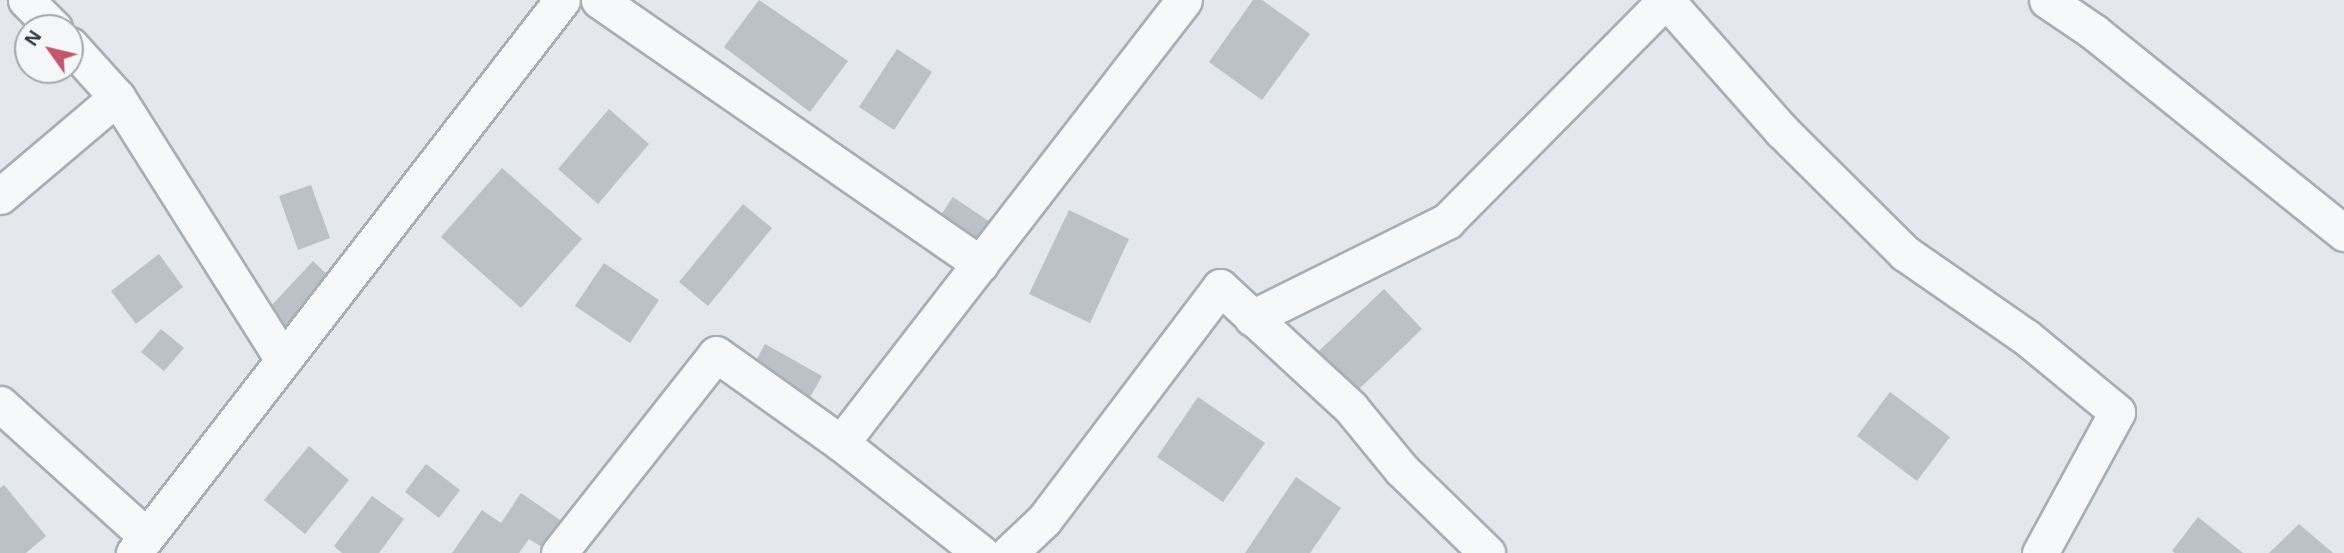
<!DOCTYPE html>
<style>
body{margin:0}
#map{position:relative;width:2344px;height:553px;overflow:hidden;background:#e4e7eb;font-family:Arial,sans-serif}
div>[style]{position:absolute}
.building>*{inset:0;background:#bcc0c7}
.roads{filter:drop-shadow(2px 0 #a9aeb5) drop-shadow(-2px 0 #a9aeb5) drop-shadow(0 2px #a9aeb5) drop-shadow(0 -2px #a9aeb5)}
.minor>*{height:35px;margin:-17.5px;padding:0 17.5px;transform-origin:17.5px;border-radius:17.5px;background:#f7f8f9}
span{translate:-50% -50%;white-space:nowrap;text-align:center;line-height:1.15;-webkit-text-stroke:5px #f4f6f8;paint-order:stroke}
.north{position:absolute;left:14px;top:14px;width:70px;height:70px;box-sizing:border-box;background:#f4f6f8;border:2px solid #a4a9af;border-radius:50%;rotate:304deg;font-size:19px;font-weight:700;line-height:28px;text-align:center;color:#2d3542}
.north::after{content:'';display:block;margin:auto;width:24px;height:32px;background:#c35669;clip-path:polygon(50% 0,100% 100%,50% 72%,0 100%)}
</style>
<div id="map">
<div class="building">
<i style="clip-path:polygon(759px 0,848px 61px,810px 112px,724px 47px)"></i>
<i style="clip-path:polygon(1253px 0,1262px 0,1310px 34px,1262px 100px,1209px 62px)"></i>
<i style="clip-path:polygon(897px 49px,932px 72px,894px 130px,859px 107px)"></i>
<i style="clip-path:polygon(609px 109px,649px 144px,598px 204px,558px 169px)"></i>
<i style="clip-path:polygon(502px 168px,582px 239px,521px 308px,441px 237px)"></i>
<i style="clip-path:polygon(311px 185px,330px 238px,298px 250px,279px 196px)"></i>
<i style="clip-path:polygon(953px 197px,996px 226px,963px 276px,930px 254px,943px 234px,933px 227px)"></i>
<i style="clip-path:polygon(743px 204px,772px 228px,708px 306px,679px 282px)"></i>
<i style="clip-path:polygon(1069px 210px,1129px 239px,1090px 323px,1029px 294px)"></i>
<i style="clip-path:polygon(159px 254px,183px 287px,136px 324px,111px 291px)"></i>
<i style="clip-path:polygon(313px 261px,343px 290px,287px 350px,256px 322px)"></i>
<i style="clip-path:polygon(604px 263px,659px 300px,630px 343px,575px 306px)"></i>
<i style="clip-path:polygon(1384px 289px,1422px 329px,1337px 410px,1299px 370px)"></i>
<i style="clip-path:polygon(161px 329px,184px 348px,164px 371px,141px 352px)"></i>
<i style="clip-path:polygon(765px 344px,822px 376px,796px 422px,740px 390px)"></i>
<i style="clip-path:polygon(1890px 392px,1950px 437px,1917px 481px,1857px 436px)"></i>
<i style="clip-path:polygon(1198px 397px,1265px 443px,1223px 502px,1157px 457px)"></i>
<i style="clip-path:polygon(309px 446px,349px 480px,305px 534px,264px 500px)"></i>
<i style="clip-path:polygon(426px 464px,460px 490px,439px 518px,405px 492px)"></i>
<i style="clip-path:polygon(1296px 477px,1341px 508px,1310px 553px,1245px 553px)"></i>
<i style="clip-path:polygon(4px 485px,46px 536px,26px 553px,0 553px,0 488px)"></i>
<i style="clip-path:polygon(521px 493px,560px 520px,542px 547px,529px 539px,519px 553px,452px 553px,482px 510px,501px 523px)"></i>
<i style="clip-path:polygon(372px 496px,404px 519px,379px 553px,342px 553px,334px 546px)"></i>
<i style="clip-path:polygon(2198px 517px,2243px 553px,2175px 553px,2172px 551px)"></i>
<i style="clip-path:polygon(2299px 524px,2333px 553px,2269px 553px)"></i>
</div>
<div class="roads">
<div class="minor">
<i style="left:26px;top:0;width:40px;rotate:45deg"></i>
<i style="left:599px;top:0;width:464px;rotate:34.7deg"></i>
<i style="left:1666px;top:0;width:174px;rotate:48.5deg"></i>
<i style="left:1781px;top:130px;width:175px;rotate:44.8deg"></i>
<i style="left:1905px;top:253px;width:147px;rotate:34.8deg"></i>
<i style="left:2026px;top:337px;width:118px;rotate:39.5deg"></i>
<i style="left:2117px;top:412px;width:161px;rotate:118.6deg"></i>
<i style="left:2047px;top:0;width:57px;rotate:34.2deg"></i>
<i style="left:2094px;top:32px;width:321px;rotate:38.8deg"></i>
<i style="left:70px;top:45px;width:70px;rotate:47.9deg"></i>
<i style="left:117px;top:97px;width:311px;rotate:57.7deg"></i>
<i style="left:0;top:196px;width:153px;rotate:-40.2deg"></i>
<i style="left:1252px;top:318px;width:218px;rotate:-26.4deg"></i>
<i style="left:1447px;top:221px;width:311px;rotate:-45.3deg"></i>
<i style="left:0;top:404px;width:197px;rotate:42.1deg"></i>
<i style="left:841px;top:443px;width:560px;rotate:-52.25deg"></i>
<i style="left:134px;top:553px;width:699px;rotate:-52.26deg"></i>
<i style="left:559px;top:553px;width:253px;rotate:-51.7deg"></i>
<i style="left:716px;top:354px;width:153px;rotate:35.5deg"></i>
<i style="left:841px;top:443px;width:178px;rotate:38.2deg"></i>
<i style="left:1009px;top:553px;width:48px;rotate:-43.3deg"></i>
<i style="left:1044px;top:520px;width:292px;rotate:-52.9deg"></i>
<i style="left:1220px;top:287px;width:178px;rotate:42.7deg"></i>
<i style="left:1351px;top:408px;width:80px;rotate:50.6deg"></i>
<i style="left:1402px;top:470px;width:119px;rotate:44.3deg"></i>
</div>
</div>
<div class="north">N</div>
</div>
